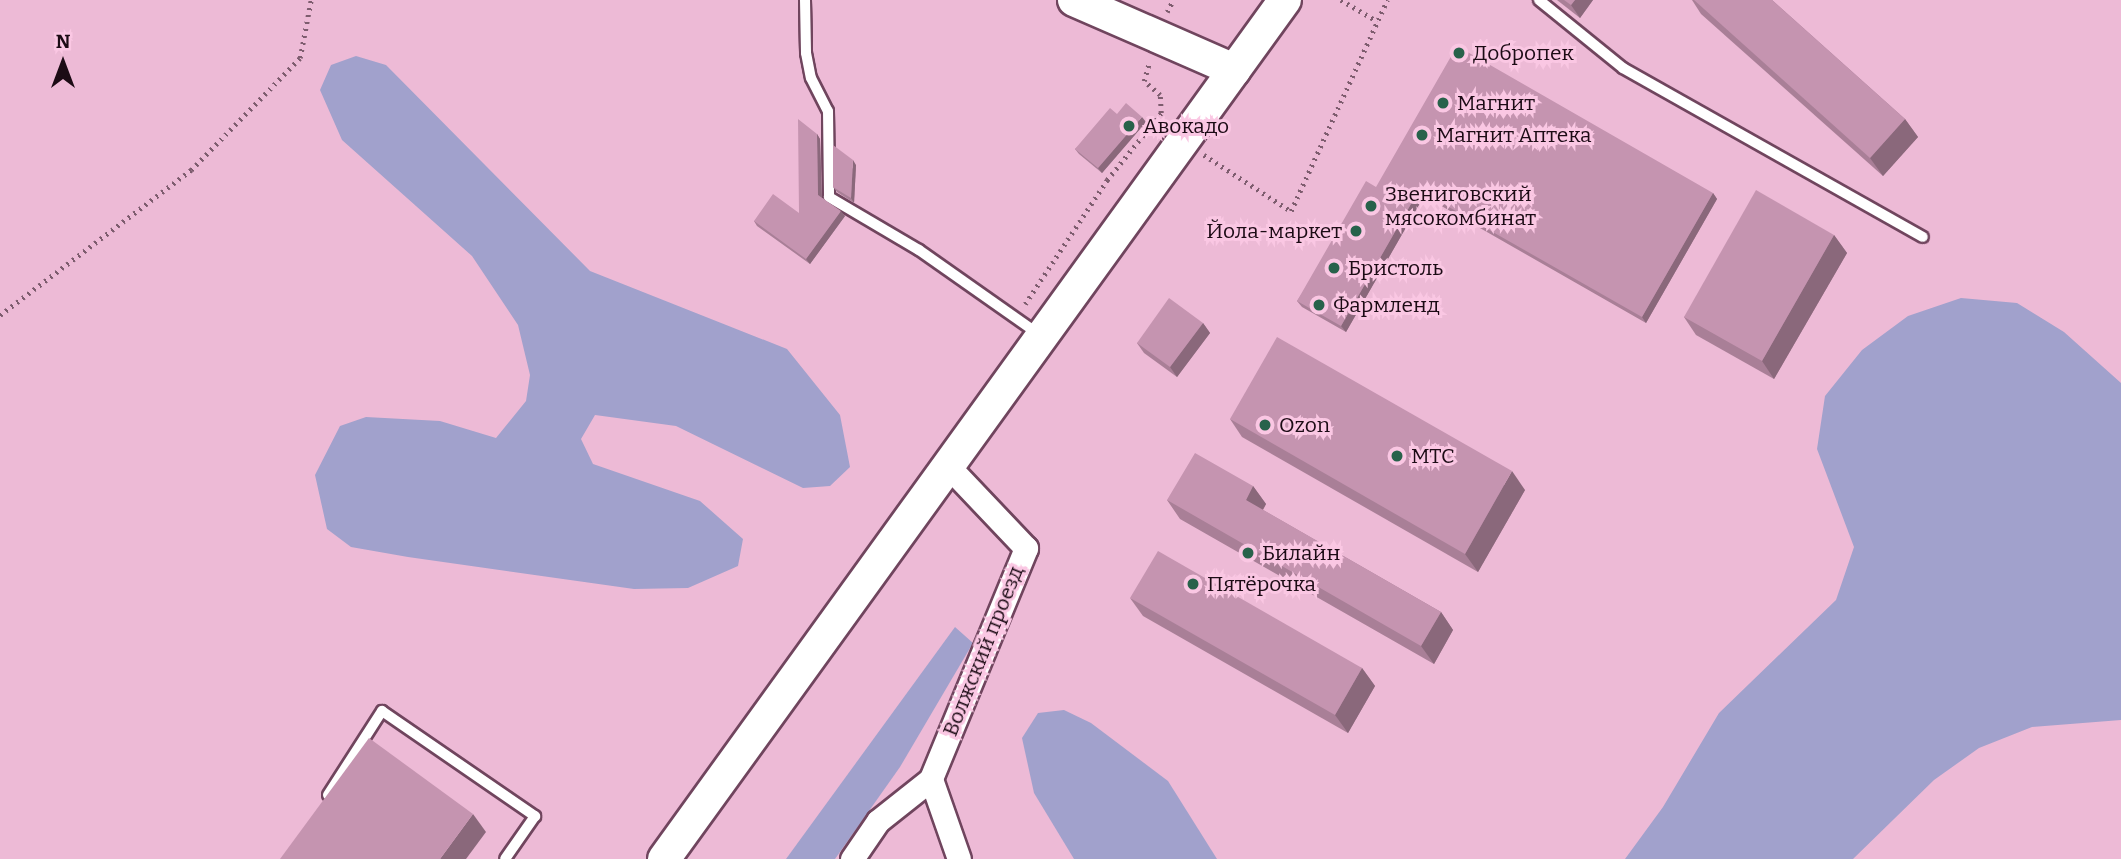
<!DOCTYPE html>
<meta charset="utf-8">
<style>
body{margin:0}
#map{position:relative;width:2121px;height:859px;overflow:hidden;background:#edbad6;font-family:Bitter,serif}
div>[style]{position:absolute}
.green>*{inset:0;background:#a1a1cc}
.path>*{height:4.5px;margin-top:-2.25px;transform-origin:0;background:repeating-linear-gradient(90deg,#7d5c6e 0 2px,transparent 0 7px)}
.roads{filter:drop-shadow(2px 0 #70455e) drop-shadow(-2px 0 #70455e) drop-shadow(0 2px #70455e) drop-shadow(0 -2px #70455e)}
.lane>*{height:10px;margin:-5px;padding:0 5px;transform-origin:5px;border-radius:5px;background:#fff}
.street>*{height:23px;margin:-11.5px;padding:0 11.5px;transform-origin:11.5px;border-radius:11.5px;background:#fff}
.secondary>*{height:32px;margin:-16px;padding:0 16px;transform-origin:16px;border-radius:16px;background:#fff}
.wall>*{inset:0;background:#a97f97}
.shaded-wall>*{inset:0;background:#8a687b}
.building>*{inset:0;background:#c594b0}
.dots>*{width:19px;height:19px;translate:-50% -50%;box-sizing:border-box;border:4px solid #fac7e3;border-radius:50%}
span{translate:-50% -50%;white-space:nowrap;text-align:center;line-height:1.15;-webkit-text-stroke:6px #fac7e3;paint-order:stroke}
.poi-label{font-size:21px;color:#1c0b15}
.left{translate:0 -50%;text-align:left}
.right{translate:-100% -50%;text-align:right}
.street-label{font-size:21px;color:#1c0b15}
.north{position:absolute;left:28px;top:28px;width:70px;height:70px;-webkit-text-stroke:5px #fac7e3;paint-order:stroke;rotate:0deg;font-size:19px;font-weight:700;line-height:28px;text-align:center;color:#1c0b15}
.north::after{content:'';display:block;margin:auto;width:24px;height:32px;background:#1c0b15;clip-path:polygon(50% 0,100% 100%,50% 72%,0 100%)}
</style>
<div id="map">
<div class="green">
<i style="clip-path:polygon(356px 56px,386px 65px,590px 271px,787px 349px,840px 415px,850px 467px,830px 486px,803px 488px,676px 426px,595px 415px,581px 439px,593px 464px,700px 501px,743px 539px,738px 566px,688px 588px,634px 589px,408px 557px,351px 547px,327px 529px,315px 475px,340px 426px,366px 417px,440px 421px,496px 438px,526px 401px,530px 375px,518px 325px,472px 256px,342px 140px,320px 90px,331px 65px)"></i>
<i style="clip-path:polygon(1961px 298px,2017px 303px,2064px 332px,2121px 383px,2121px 720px,2032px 727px,1979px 748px,1934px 780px,1853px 859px,1625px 859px,1663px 807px,1719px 713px,1836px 600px,1854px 547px,1817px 449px,1825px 396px,1862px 350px,1908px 316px)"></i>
<i style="clip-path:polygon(955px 627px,973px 643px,900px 767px,835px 859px,786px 859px)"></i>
<i style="clip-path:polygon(1064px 710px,1091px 723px,1168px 781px,1217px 859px,1074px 859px,1034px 793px,1022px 738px,1038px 713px)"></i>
</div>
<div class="path">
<i style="left:1341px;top:0;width:42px;rotate:30.3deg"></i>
<i style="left:1167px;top:12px;width:13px;rotate:-63deg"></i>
<i style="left:1204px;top:155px;width:103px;rotate:32.8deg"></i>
<i style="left:1291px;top:211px;width:232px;rotate:-65.5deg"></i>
<i style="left:1025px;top:304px;width:149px;rotate:-56.5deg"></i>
<i style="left:1107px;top:180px;width:86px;rotate:-51.1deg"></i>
<i style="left:1161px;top:113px;width:18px;rotate:-93deg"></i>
<i style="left:1160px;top:95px;width:21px;rotate:-139deg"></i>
<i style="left:1144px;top:81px;width:19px;rotate:-74deg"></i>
<i style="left:0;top:315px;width:240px;rotate:-37.2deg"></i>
<i style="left:191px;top:170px;width:156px;rotate:-45.8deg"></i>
<i style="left:300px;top:58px;width:59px;rotate:-79.3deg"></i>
</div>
<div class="roads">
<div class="lane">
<i style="left:805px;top:0;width:53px;rotate:88.9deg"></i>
<i style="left:806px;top:53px;width:25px;rotate:79deg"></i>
<i style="left:811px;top:78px;width:37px;rotate:63deg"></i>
<i style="left:828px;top:111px;width:86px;rotate:89.3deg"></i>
<i style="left:829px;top:197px;width:104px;rotate:30.5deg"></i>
<i style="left:919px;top:250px;width:148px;rotate:35.1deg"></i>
<i style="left:1539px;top:0;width:108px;rotate:39deg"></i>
<i style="left:1623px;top:68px;width:344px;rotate:29.4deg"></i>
<i style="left:328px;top:795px;width:100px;rotate:-57.3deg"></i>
<i style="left:382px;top:711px;width:186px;rotate:34.5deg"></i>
<i style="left:535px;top:816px;width:52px;rotate:124.9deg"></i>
</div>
<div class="street">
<i style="left:949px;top:467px;width:112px;rotate:46.5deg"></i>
<i style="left:1026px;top:548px;width:250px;rotate:112.4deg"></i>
<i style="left:931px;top:779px;width:85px;rotate:70.7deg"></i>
<i style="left:852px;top:859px;width:46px;rotate:-55.6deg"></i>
<i style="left:878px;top:821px;width:68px;rotate:-38.4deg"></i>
</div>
<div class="secondary">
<i style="left:1074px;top:0;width:175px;rotate:23.6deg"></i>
<i style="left:664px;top:859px;width:1060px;rotate:-54.14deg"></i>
</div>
</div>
<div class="wall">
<i style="clip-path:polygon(1557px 0,1593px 0,1580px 18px)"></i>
<i style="clip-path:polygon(1692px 0,1772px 0,1905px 119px,1918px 137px,1883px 176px,1701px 14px)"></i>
<i style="clip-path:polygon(1117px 114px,1146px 122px,1102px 173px,1079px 154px,1075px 149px)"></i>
<i style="clip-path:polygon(817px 134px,820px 139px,822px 198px,845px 216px,810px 264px,757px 226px,754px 221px,799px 213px)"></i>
<i style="clip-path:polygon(856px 165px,854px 203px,837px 192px,833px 187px)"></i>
<i style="clip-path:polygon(1376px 187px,1713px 193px,1717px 199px,1646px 323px,1424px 196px,1346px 332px,1302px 307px,1297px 301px)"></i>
<i style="clip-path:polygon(1834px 235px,1847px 253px,1774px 379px,1696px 335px,1684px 317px)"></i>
<i style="clip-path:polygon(1203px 323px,1210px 333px,1177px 377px,1144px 353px,1137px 343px)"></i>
<i style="clip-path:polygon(1230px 419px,1525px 490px,1478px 572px,1242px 437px)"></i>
<i style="clip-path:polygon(1253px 486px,1266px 504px,1263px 510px,1441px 612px,1453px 630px,1434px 664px,1180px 519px,1167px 500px)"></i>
<i style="clip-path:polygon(1130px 598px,1362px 668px,1375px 686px,1348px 733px,1143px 616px)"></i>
</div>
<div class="shaded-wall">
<i style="clip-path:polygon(1575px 0,1593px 0,1580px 18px,1571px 5px)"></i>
<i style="clip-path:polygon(1142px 117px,1146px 122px,1102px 173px,1098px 168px)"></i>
<i style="clip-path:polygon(1905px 119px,1918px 137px,1883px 176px,1870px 158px)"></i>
<i style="clip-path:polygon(817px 134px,820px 139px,822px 200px,818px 195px)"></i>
<i style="clip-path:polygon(853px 160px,856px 165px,854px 203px,851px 198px)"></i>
<i style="clip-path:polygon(1419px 190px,1424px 196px,1346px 332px,1341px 326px)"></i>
<i style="clip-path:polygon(1713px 193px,1717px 199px,1646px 323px,1642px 317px)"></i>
<i style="clip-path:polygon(841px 211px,845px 216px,810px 264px,806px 259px)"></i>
<i style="clip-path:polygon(1834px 235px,1847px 253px,1774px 379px,1762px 361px)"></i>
<i style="clip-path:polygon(1203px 323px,1210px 333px,1177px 377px,1170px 367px)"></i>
<i style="clip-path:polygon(1512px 471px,1525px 490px,1478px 572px,1465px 554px)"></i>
<i style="clip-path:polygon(1253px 486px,1266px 504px,1258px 518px,1246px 500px)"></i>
<i style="clip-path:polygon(1441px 612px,1453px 630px,1434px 664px,1421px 646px)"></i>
<i style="clip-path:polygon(1362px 668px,1375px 686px,1348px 733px,1335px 715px)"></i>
<i style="clip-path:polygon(473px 814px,486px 832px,466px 859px,440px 859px)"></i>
</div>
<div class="building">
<i style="clip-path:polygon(1564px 0,1575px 0,1571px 5px)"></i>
<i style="clip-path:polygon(1694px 0,1772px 0,1905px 119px,1870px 158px)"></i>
<i style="clip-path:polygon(1457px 46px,1713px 193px,1642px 317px,1419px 190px,1341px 326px,1297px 301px,1366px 181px,1376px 187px)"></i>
<i style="clip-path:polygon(1126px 103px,1142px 117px,1098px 168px,1075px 149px,1110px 108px,1117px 114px)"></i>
<i style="clip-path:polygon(798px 119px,817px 134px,818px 195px,841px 211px,806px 259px,754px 221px,773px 194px,799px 213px)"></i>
<i style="clip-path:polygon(833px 145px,853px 160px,851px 198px,833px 187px)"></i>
<i style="clip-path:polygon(1756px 190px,1834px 235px,1762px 361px,1684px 317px)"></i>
<i style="clip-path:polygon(1169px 298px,1203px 323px,1170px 367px,1137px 343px)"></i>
<i style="clip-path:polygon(1277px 337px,1512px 471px,1465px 554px,1230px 419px)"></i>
<i style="clip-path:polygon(1195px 453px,1253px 486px,1246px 500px,1441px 612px,1421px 646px,1167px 500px)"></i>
<i style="clip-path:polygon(1158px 551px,1362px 668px,1335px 715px,1130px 598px)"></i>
<i style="clip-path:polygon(369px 738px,473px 814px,440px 859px,280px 859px)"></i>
</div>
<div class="dots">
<i style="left:1459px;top:53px;background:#28624b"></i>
<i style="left:1443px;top:103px;background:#28624b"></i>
<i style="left:1129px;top:126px;background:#28624b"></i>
<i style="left:1422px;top:135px;background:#28624b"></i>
<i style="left:1371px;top:206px;background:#28624b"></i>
<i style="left:1356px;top:231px;background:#28624b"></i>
<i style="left:1334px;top:268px;background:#28624b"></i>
<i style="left:1319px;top:305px;background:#28624b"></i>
<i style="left:1265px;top:425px;background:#28624b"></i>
<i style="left:1397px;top:456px;background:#28624b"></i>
<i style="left:1248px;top:553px;background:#28624b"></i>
<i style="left:1193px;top:584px;background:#28624b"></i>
</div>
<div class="poi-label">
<span class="left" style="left:1473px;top:53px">Добропек</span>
<span class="left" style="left:1457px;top:103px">Магнит</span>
<span class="left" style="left:1143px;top:126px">Авокадо</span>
<span class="left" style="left:1436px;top:135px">Магнит Аптека</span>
<span class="left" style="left:1385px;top:206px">Звениговский<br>мясокомбинат</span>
<span class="right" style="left:1342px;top:231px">Йола-маркет</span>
<span class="left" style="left:1348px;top:268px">Бристоль</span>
<span class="left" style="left:1333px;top:305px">Фармленд</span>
<span class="left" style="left:1279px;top:425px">Ozon</span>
<span class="left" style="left:1411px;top:456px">МТС</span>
<span class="left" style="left:1262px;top:553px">Билайн</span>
<span class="left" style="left:1207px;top:584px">Пятёрочка</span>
</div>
<div class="street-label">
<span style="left:983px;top:651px;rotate:-68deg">Волжский проезд</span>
</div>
<div class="north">N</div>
</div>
